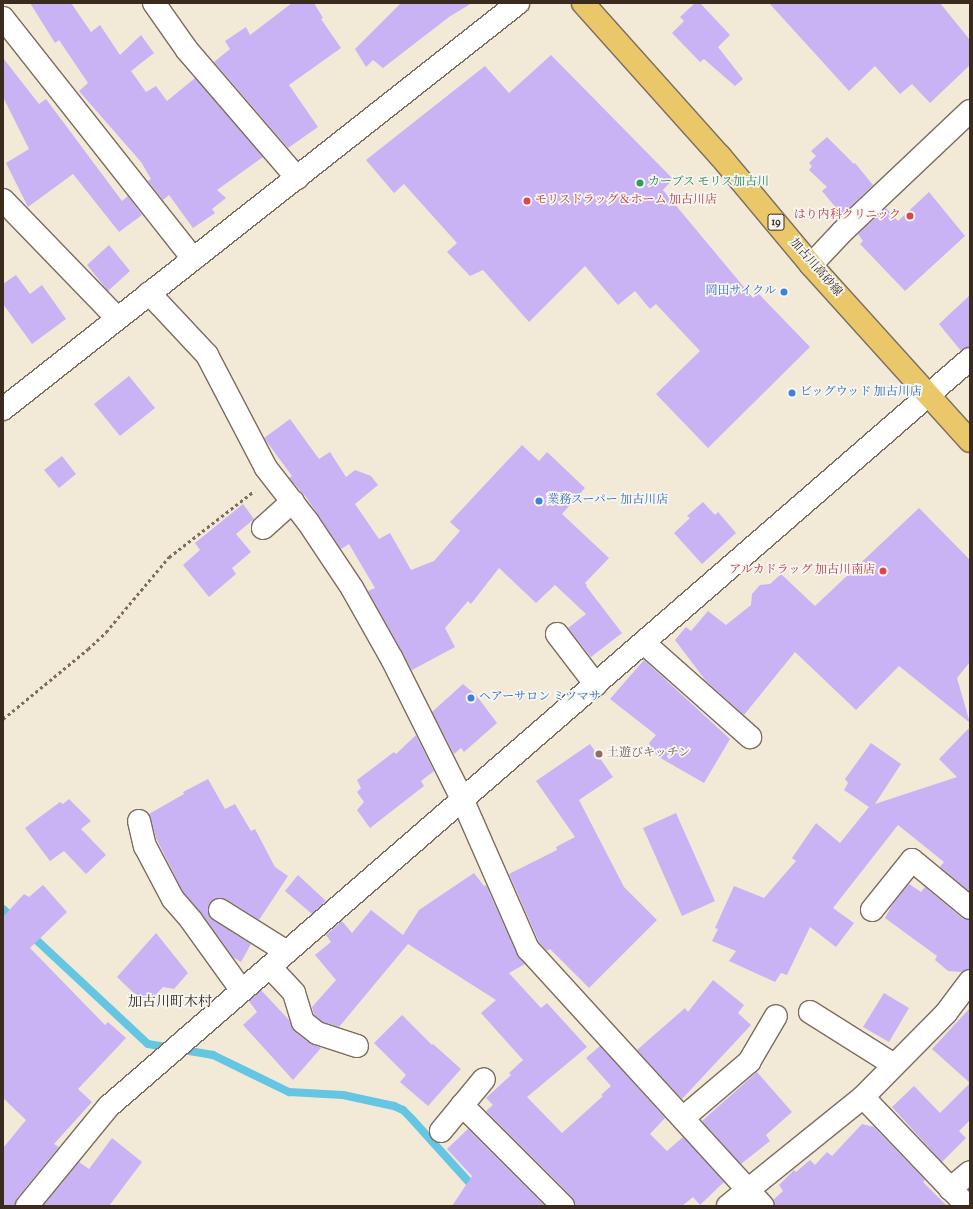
<!DOCTYPE html>
<meta charset="utf-8">
<style>
body{margin:0}
#map{position:relative;width:973px;height:1209px;overflow:hidden;background:#f3e9d7;font-family:"Sorts Mill Goudy","Noto Serif JP",serif}
div>[style]{position:absolute}
.stream>*{height:8px;margin:-4px;padding:0 4px;transform-origin:4px;border-radius:4px;background:#64c6e2}
.building>*{inset:0;background:#c9b3f5}
.path>*{height:2.5px;margin-top:-1.25px;transform-origin:0;background:repeating-linear-gradient(90deg,#7b6d5f 0 3px,transparent 0 6px)}
.roads{filter:drop-shadow(1px 0 #7b6d5f) drop-shadow(-1px 0 #7b6d5f) drop-shadow(0 1px #7b6d5f) drop-shadow(0 -1px #7b6d5f)}
.minor>*{height:22px;margin:-11px;padding:0 11px;transform-origin:11px;border-radius:11px;background:#fff}
.major>*{height:22px;margin:-11px;padding:0 11px;transform-origin:11px;border-radius:11px;background:#eac769}
.dots>*{width:11px;height:11px;translate:-50% -50%;box-sizing:border-box;border:2px solid #f6f6f2;border-radius:50%}
span{translate:-50% -50%;white-space:nowrap;text-align:center;line-height:1.15;-webkit-text-stroke:3.5px #f6f6f2;paint-order:stroke}
.shield-label span{padding:1px 3px;background:#f6f6f2;border:1px solid;border-radius:3px;-webkit-text-stroke-width:0}
.shield-label{font-size:11px;color:#3b2a1e;font-weight:700}
.leisure-label{font-size:12px;color:#27864d}
.left{translate:0 -50%;text-align:left}
.health-label{font-size:12px;color:#be3a42}
.right{translate:-100% -50%;text-align:right}
.street-label{font-size:12px;color:#3b2a1e}
.shop-label{font-size:12px;color:#366cbe}
.education-label{font-size:12px;color:#785e54}
.quarter-label{font-size:14px;color:#3b2a1e}
.frame{position:absolute;inset:0;border:4px solid #3b2a1e;pointer-events:none}
</style>
<div id="map">
<div class="stream">
<i style="left:3px;top:909px;width:15px;rotate:42deg"></i>
<i style="left:30px;top:934px;width:161px;rotate:43deg"></i>
<i style="left:148px;top:1044px;width:66px;rotate:9.6deg"></i>
<i style="left:213px;top:1055px;width:85px;rotate:26deg"></i>
<i style="left:289px;top:1092px;width:54px;rotate:3.2deg"></i>
<i style="left:343px;top:1095px;width:52px;rotate:12.2deg"></i>
<i style="left:394px;top:1106px;width:10px;rotate:24deg"></i>
<i style="left:403px;top:1110px;width:11px;rotate:45deg"></i>
<i style="left:411px;top:1118px;width:97px;rotate:47.9deg"></i>
</div>
<div class="building">
<i style="clip-path:polygon(30px 3px,71px 3px,91px 32px,100px 25px,120px 55px,141px 35px,154px 53px,131px 71px,146px 92px,156px 86px,167px 101px,195px 78px,263px 157px,217px 190px,226px 198px,212px 209px,215px 213px,193px 228px,169px 195px,163px 200px,148px 181px,151px 179px,141px 162px,79px 91px,88px 83px,59px 40px,55px 43px)"></i>
<i style="clip-path:polygon(292px 3px,314px 3px,323px 18px,321px 19px,341px 48px,289px 85px,318px 127px,288px 148px,214px 62px,230px 49px,225px 41px,246px 27px,250px 35px)"></i>
<i style="clip-path:polygon(401px 3px,472px 3px,449px 17px,383px 68px,373px 60px,366px 67px,355px 49px)"></i>
<i style="clip-path:polygon(695px 3px,700px 3px,730px 35px,718px 47px,743px 79px,735px 86px,704px 59px,700px 62px,672px 33px,684px 21px,680px 17px)"></i>
<i style="clip-path:polygon(769px 3px,940px 3px,970px 40px,970px 65px,930px 103px,912px 84px,900px 94px,875px 66px,849px 91px)"></i>
<i style="clip-path:polygon(551px 55px,673px 179px,663px 190px,753px 298px,758px 293px,810px 347px,708px 448px,656px 394px,700px 351px,656px 304px,650px 309px,635px 291px,618px 305px,585px 266px,529px 322px,483px 270px,470px 276px,447px 252px,457px 243px,404px 184px,394px 193px,366px 160px,485px 66px,509px 93px)"></i>
<i style="clip-path:polygon(3px 58px,39px 104px,46px 99px,122px 201px,128px 196px,142px 215px,119px 232px,73px 174px,28px 207px,6px 163px,29px 149px,3px 97px)"></i>
<i style="clip-path:polygon(827px 137px,854px 164px,855px 163px,873px 185px,842px 215px,822px 191px,827px 187px,809px 170px,812px 166px,809px 163px,816px 156px,811px 151px)"></i>
<i style="clip-path:polygon(929px 192px,965px 236px,905px 291px,860px 244px,863px 241px,858px 234px,886px 208px,898px 221px)"></i>
<i style="clip-path:polygon(109px 245px,130px 271px,108px 291px,87px 265px)"></i>
<i style="clip-path:polygon(16px 275px,30px 294px,42px 285px,66px 319px,32px 344px,3px 304px,3px 284px)"></i>
<i style="clip-path:polygon(970px 295px,970px 347px,961px 351px,939px 324px)"></i>
<i style="clip-path:polygon(129px 376px,155px 408px,120px 436px,94px 404px)"></i>
<i style="clip-path:polygon(290px 419px,319px 459px,330px 452px,346px 477px,355px 470px,371px 476px,378px 485px,355px 504px,379px 539px,390px 533px,411px 570px,434px 561px,460px 531px,450px 522px,522px 445px,539px 461px,547px 452px,585px 488px,562px 514px,609px 558px,585px 583px,587px 585px,586px 586px,622px 633px,591px 657px,568px 628px,586px 614px,555px 585px,536px 603px,499px 568px,471px 604px,468px 601px,445px 628px,455px 647px,412px 670px,368px 591px,375px 588px,349px 544px,341px 549px,306px 497px,289px 478px,292px 476px,264px 438px)"></i>
<i style="clip-path:polygon(62px 456px,76px 474px,59px 488px,44px 470px)"></i>
<i style="clip-path:polygon(703px 502px,715px 515px,718px 512px,736px 533px,702px 564px,674px 533px,690px 518px,687px 516px)"></i>
<i style="clip-path:polygon(243px 504px,254px 519px,236px 534px,251px 552px,232px 568px,236px 574px,209px 597px,183px 565px,200px 550px,195px 543px)"></i>
<i style="clip-path:polygon(919px 508px,970px 560px,970px 662px,957px 678px,970px 723px,899px 666px,856px 710px,795px 652px,744px 715px,706px 681px,675px 640px,686px 627px,691px 631px,708px 611px,726px 625px,751px 605px,752px 594px,760px 585px,770px 584px,781px 574px,815px 606px)"></i>
<i style="clip-path:polygon(644px 660px,730px 739px,704px 783px,657px 756px,649px 743px,656px 735px,610px 699px)"></i>
<i style="clip-path:polygon(463px 684px,476px 695px,497px 723px,464px 752px,461px 748px,454px 754px,432px 712px)"></i>
<i style="clip-path:polygon(970px 727px,970px 892px,940px 867px,944px 862px,898px 825px,833px 908px,854px 923px,836px 947px,810px 927px,787px 975px,781px 973px,775px 982px,729px 961px,736px 951px,712px 941px,718px 929px,715px 928px,734px 886px,764px 898px,796px 861px,792px 858px,816px 823px,840px 843px,869px 807px,844px 790px,848px 783px,845px 779px,871px 743px,901px 764px,875px 804px,957px 777px,939px 759px)"></i>
<i style="clip-path:polygon(416px 735px,434px 771px,421px 781px,424px 786px,370px 828px,357px 810px,364px 802px,357px 792px,361px 788px,357px 780px,394px 752px,396px 754px)"></i>
<i style="clip-path:polygon(590px 744px,613px 777px,579px 800px,624px 887px,657px 920px,589px 988px,550px 949px,547px 951px,539px 942px,509px 874px,557px 850px,556px 847px,575px 837px,536px 781px)"></i>
<i style="clip-path:polygon(208px 779px,225px 809px,235px 804px,251px 831px,255px 829px,275px 867px,288px 876px,259px 920px,226px 899px,221px 898px,215px 899px,209px 904px,208px 909px,209px 915px,213px 920px,251px 944px,241px 962px,233px 957px,201px 913px,183px 892px,156px 838px,149px 814px,184px 794px,183px 792px)"></i>
<i style="clip-path:polygon(69px 799px,91px 821px,81px 829px,106px 855px,86px 874px,64px 851px,50px 861px,25px 828px,60px 802px,63px 804px)"></i>
<i style="clip-path:polygon(676px 813px,715px 901px,682px 916px,643px 828px)"></i>
<i style="clip-path:polygon(474px 873px,484px 886px,486px 885px,517px 954px,525px 964px,509px 973px,541px 1008px,547px 1003px,587px 1047px,527px 1097px,562px 1133px,603px 1096px,601px 1095px,611px 1086px,586px 1058px,600px 1046px,665px 1118px,650px 1134px,667px 1151px,683px 1137px,724px 1182px,700px 1205px,693px 1197px,682px 1206px,575px 1206px,572px 1197px,486px 1111px,493px 1105px,486px 1098px,511px 1075px,509px 1073px,523px 1060px,481px 1013px,496px 1000px,408px 944px,339px 1027px,323px 1022px,314px 1015px,312px 1007px,336px 980px,315px 955px,331px 942px,326px 935px,342px 921px,352px 933px,371px 910px,403px 935px,419px 910px)"></i>
<i style="clip-path:polygon(298px 875px,326px 901px,312px 914px,285px 891px)"></i>
<i style="clip-path:polygon(909px 884px,921px 892px,925px 887px,962px 918px,970px 920px,970px 969px,962px 972px,948px 971px,935px 960px,937px 956px,885px 918px,892px 905px)"></i>
<i style="clip-path:polygon(43px 885px,67px 912px,30px 948px,105px 1025px,108px 1022px,126px 1038px,78px 1089px,92px 1102px,54px 1144px,59px 1147px,17px 1198px,15px 1206px,3px 1206px,3px 1148px,26px 1120px,3px 1098px,3px 917px,24px 894px,29px 897px)"></i>
<i style="clip-path:polygon(156px 933px,188px 973px,174px 989px,163px 987px,146px 1005px,117px 977px)"></i>
<i style="clip-path:polygon(713px 980px,744px 1005px,738px 1013px,751px 1025px,682px 1099px,637px 1050px,685px 1008px,688px 1012px)"></i>
<i style="clip-path:polygon(261px 990px,289px 1020px,295px 1032px,310px 1043px,321px 1048px,293px 1080px,243px 1025px,257px 1012px,249px 1001px)"></i>
<i style="clip-path:polygon(884px 993px,909px 1008px,889px 1042px,863px 1027px)"></i>
<i style="clip-path:polygon(970px 1008px,970px 1120px,959px 1131px,966px 1138px,942px 1162px,892px 1107px,914px 1086px,940px 1113px,970px 1083px,932px 1049px)"></i>
<i style="clip-path:polygon(402px 1015px,432px 1045px,433px 1044px,461px 1069px,428px 1106px,400px 1082px,406px 1075px,374px 1043px)"></i>
<i style="clip-path:polygon(757px 1072px,792px 1112px,766px 1135px,770px 1141px,741px 1164px,702px 1121px)"></i>
<i style="clip-path:polygon(862px 1124px,874px 1127px,925px 1180px,923px 1182px,947px 1206px,775px 1206px,773px 1200px,783px 1191px,779px 1185px,794px 1170px,796px 1172px,810px 1160px,815px 1165px,827px 1152px,832px 1156px)"></i>
<i style="clip-path:polygon(468px 1129px,545px 1206px,452px 1206px,472px 1176px,447px 1149px)"></i>
<i style="clip-path:polygon(112px 1138px,142px 1162px,109px 1206px,43px 1206px,79px 1162px,89px 1169px)"></i>
</div>
<div class="path">
<i style="left:3px;top:719px;width:110px;rotate:-39.5deg"></i>
<i style="left:88px;top:649px;width:25px;rotate:-43deg"></i>
<i style="left:106px;top:632px;width:98px;rotate:-50deg"></i>
<i style="left:169px;top:557px;width:108px;rotate:-37.8deg"></i>
</div>
<div class="roads">
<div class="minor">
<i style="left:154px;top:3px;width:57px;rotate:54.9deg"></i>
<i style="left:187px;top:50px;width:169px;rotate:49.3deg"></i>
<i style="left:3px;top:18px;width:307px;rotate:51.7deg"></i>
<i style="left:3px;top:200px;width:164px;rotate:46deg"></i>
<i style="left:811px;top:265px;width:45px;rotate:-46.8deg"></i>
<i style="left:842px;top:232px;width:176px;rotate:-43.4deg"></i>
<i style="left:149px;top:293px;width:85px;rotate:46.9deg"></i>
<i style="left:207px;top:355px;width:127px;rotate:62.4deg"></i>
<i style="left:266px;top:468px;width:68px;rotate:52.1deg"></i>
<i style="left:308px;top:522px;width:79px;rotate:56.3deg"></i>
<i style="left:352px;top:588px;width:81px;rotate:60.6deg"></i>
<i style="left:392px;top:659px;width:159px;rotate:63.4deg"></i>
<i style="left:463px;top:801px;width:162px;rotate:66.3deg"></i>
<i style="left:528px;top:949px;width:348px;rotate:47.6deg"></i>
<i style="left:3px;top:409px;width:656px;rotate:-38.25deg"></i>
<i style="left:263px;top:528px;width:40px;rotate:-42deg"></i>
<i style="left:557px;top:634px;width:64px;rotate:52.6deg"></i>
<i style="left:644px;top:643px;width:142px;rotate:41.6deg"></i>
<i style="left:139px;top:821px;width:26px;rotate:77deg"></i>
<i style="left:145px;top:846px;width:60px;rotate:62.2deg"></i>
<i style="left:173px;top:899px;width:28px;rotate:49deg"></i>
<i style="left:191px;top:920px;width:87px;rotate:54.3deg"></i>
<i style="left:220px;top:910px;width:79px;rotate:32.1deg"></i>
<i style="left:872px;top:910px;width:64px;rotate:-51.3deg"></i>
<i style="left:912px;top:860px;width:75px;rotate:39.6deg"></i>
<i style="left:270px;top:967px;width:35px;rotate:47deg"></i>
<i style="left:294px;top:993px;width:30px;rotate:73deg"></i>
<i style="left:303px;top:1022px;width:18px;rotate:38deg"></i>
<i style="left:317px;top:1033px;width:42px;rotate:18deg"></i>
<i style="left:810px;top:1012px;width:99px;rotate:32.2deg"></i>
<i style="left:863px;top:1097px;width:151px;rotate:46.3deg"></i>
<i style="left:462px;top:1105px;width:143px;rotate:45deg"></i>
<i style="left:683px;top:1118px;width:87px;rotate:-40.3deg"></i>
<i style="left:749px;top:1062px;width:53px;rotate:-59.6deg"></i>
<i style="left:441px;top:1131px;width:67px;rotate:-50.4deg"></i>
<i style="left:950px;top:1189px;width:26px;rotate:-40deg"></i>
<i style="left:27px;top:1206px;width:128px;rotate:-50.7deg"></i>
<i style="left:108px;top:1107px;width:1141px;rotate:-40.95deg"></i>
<i style="left:728px;top:1206px;width:174px;rotate:-38.9deg"></i>
<i style="left:863px;top:1097px;width:118px;rotate:-45.3deg"></i>
<i style="left:946px;top:1013px;width:40px;rotate:-53deg"></i>
</div>
<div class="major">
<i style="left:583px;top:3px;width:205px;rotate:48.2deg"></i>
<i style="left:720px;top:156px;width:142px;rotate:50.1deg"></i>
<i style="left:811px;top:265px;width:237px;rotate:47.9deg"></i>
</div>
</div>
<div class="dots">
<i style="left:640px;top:183px;background:#2e9e5b"></i>
<i style="left:527px;top:201px;background:#e0444e"></i>
<i style="left:910px;top:216px;background:#e0444e"></i>
<i style="left:784px;top:292px;background:#3f7fe0"></i>
<i style="left:792px;top:393px;background:#3f7fe0"></i>
<i style="left:539px;top:501px;background:#3f7fe0"></i>
<i style="left:883px;top:571px;background:#e0444e"></i>
<i style="left:471px;top:698px;background:#3f7fe0"></i>
<i style="left:599px;top:754px;background:#8d6e63"></i>
</div>
<div class="shield-label">
<span style="left:776px;top:222px">19</span>
</div>
<div class="leisure-label">
<span class="left" style="left:648px;top:183px">カーブス モリス加古川</span>
</div>
<div class="health-label">
<span class="left" style="left:535px;top:201px">モリスドラッグ＆ホーム 加古川店</span>
<span class="right" style="left:901px;top:216px">はり内科クリニック</span>
<span class="right" style="left:875px;top:571px">アルカドラッグ 加古川南店</span>
</div>
<div class="street-label">
<span style="left:815px;top:268px;rotate:49deg">加古川高砂線</span>
</div>
<div class="shop-label">
<span class="right" style="left:776px;top:292px">岡田サイクル</span>
<span class="left" style="left:800px;top:393px">ビッグウッド 加古川店</span>
<span class="left" style="left:547px;top:501px">業務スーパー 加古川店</span>
<span class="left" style="left:479px;top:698px">ヘアーサロン ミツマサ</span>
</div>
<div class="education-label">
<span class="left" style="left:607px;top:754px">土遊びキッチン</span>
</div>
<div class="quarter-label">
<span style="left:170px;top:1003px">加古川町木村</span>
</div>
<div class="frame"></div>
</div>
